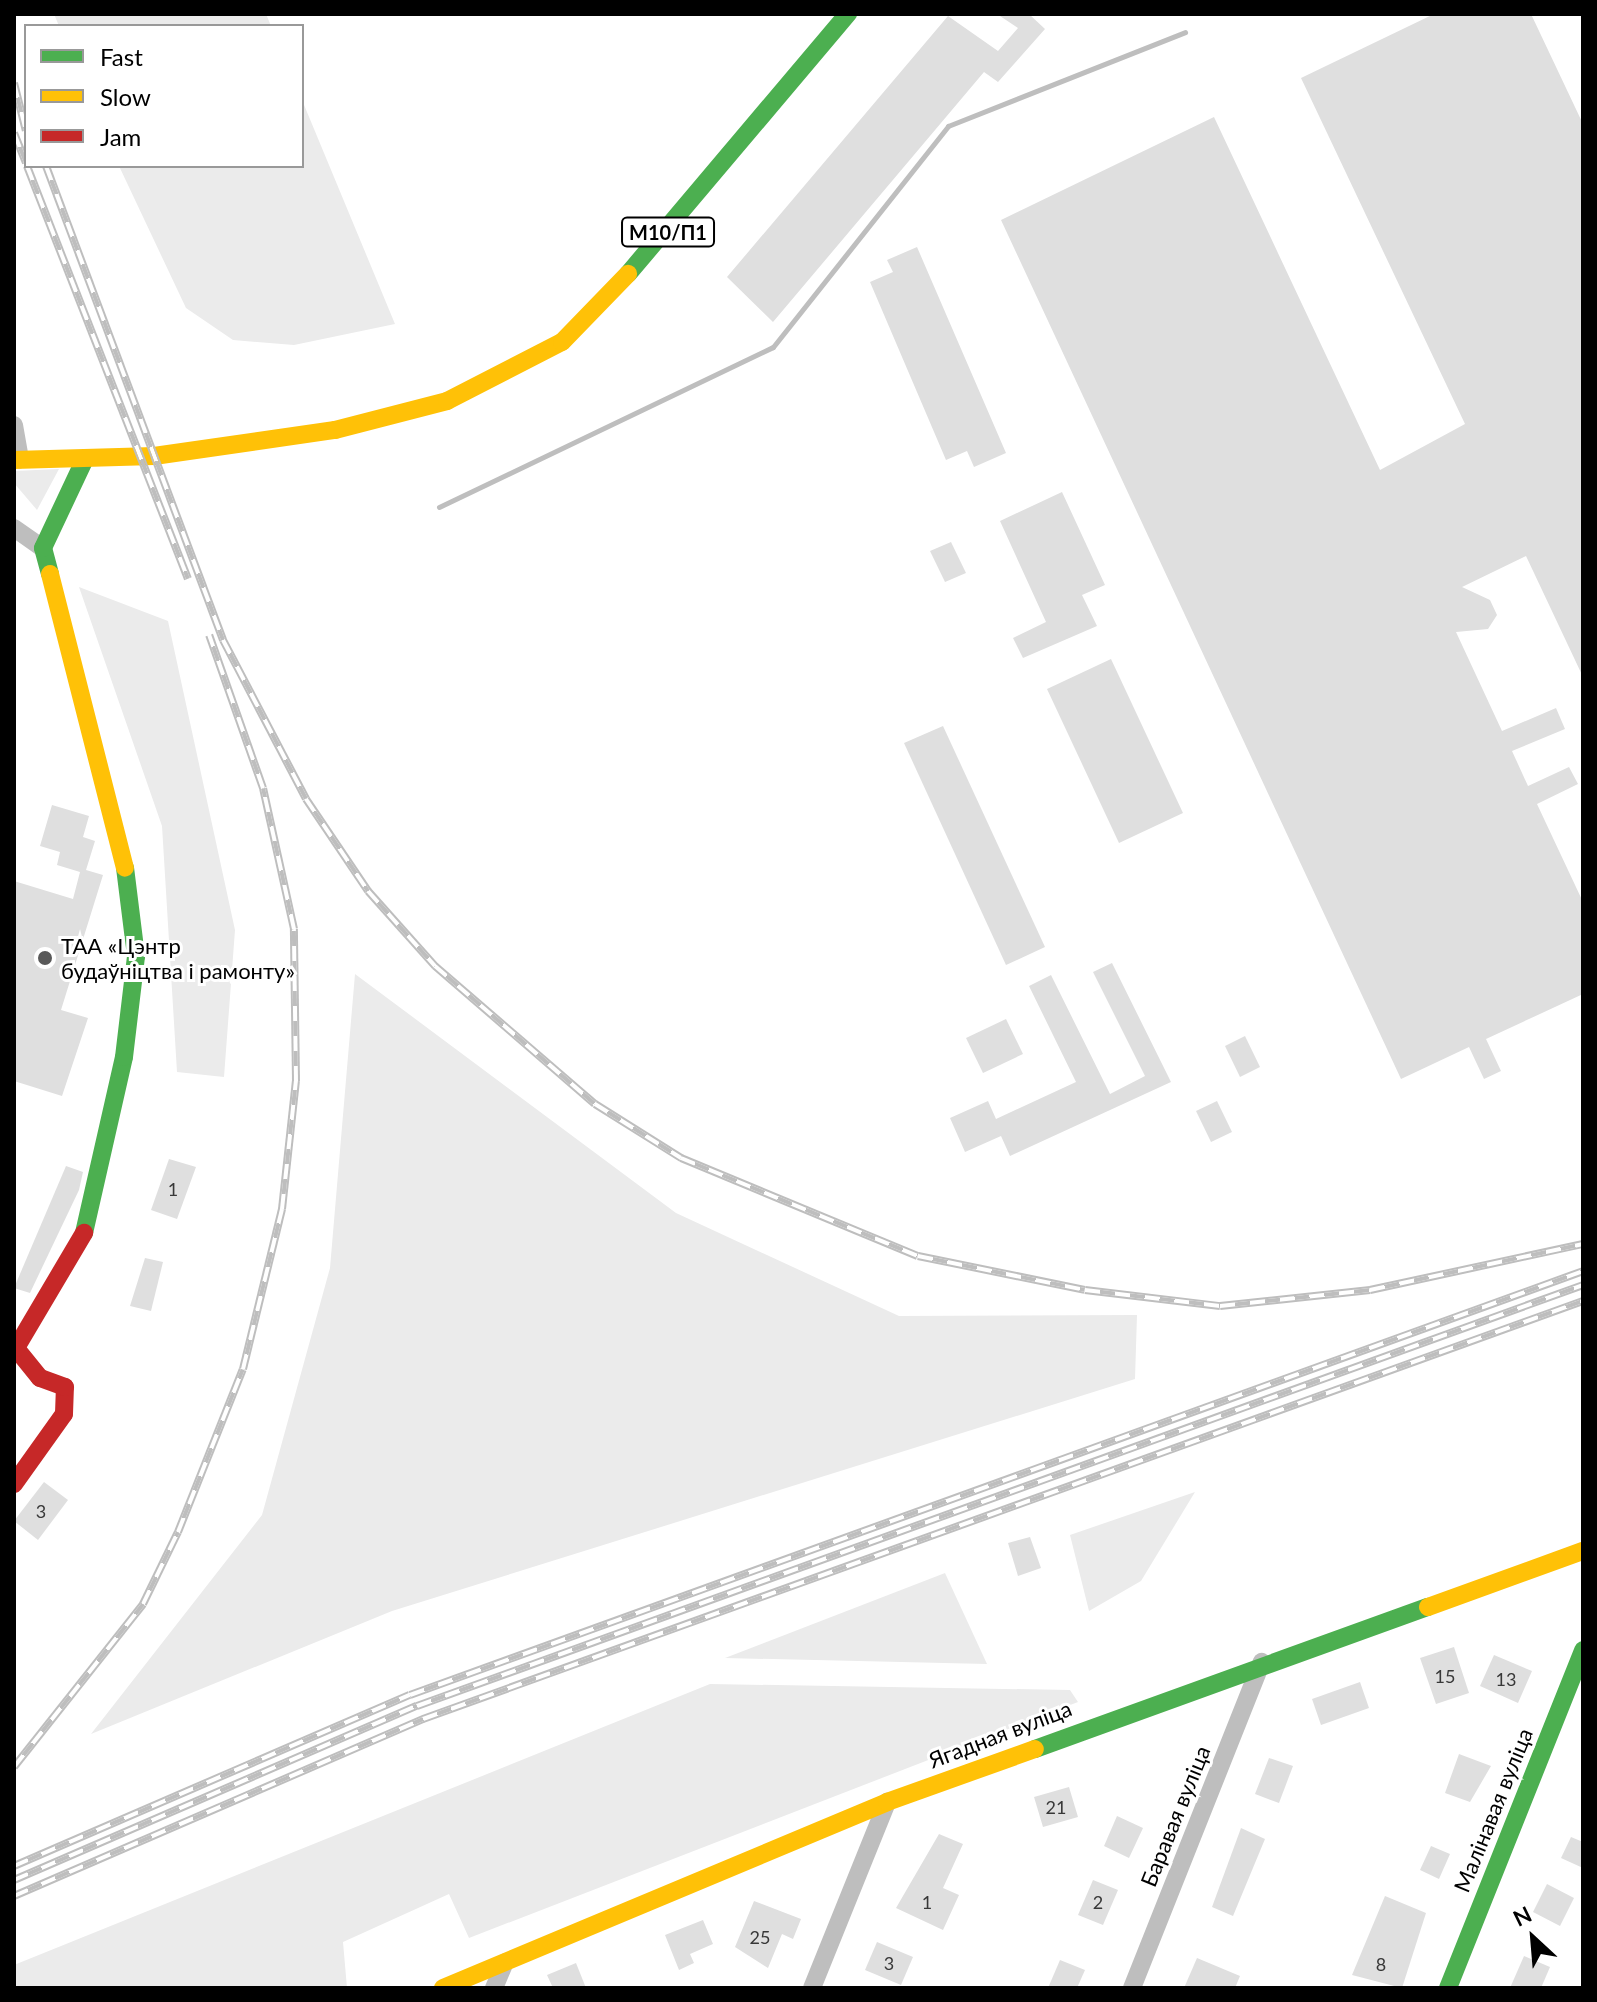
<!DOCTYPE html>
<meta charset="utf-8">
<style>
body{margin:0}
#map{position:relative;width:1597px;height:2002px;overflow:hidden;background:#fff;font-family:Lato,sans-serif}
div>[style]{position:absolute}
.green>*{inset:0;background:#ebebeb}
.stream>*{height:5px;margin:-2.5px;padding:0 2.5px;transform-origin:2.5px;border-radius:2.5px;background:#bebebe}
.building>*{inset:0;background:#dfdfdf}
.street>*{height:18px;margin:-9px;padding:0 9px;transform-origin:9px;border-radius:9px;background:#bebebe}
.fast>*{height:18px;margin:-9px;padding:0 9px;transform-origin:9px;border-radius:9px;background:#4caf50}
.slow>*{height:18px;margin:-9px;padding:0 9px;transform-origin:9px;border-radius:9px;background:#ffc107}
.jam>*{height:18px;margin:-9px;padding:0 9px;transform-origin:9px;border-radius:9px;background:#c62828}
.rail>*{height:8px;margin-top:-4px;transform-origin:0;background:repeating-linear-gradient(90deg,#fff 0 15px,#bebebe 0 30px);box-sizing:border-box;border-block:2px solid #bebebe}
.dots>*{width:22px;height:22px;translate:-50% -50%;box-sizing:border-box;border:4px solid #fff;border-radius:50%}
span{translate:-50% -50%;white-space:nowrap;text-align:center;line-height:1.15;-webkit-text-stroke:6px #fff;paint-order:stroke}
.number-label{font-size:18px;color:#383838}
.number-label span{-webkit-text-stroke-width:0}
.shield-label span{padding:2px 6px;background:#fff;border:2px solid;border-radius:6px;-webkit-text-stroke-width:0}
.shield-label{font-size:20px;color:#000;font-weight:700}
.poi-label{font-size:22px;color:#000}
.left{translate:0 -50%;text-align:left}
.street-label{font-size:22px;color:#000}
.frame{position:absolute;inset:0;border:16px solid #000;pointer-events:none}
.legend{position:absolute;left:24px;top:24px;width:280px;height:144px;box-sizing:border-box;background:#fff;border:2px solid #999;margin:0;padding:10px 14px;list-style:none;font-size:24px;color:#000}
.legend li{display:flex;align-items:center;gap:16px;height:40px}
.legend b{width:40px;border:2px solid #999}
.north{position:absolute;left:1493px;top:1898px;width:80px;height:80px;-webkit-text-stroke:6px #fff;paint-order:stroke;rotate:334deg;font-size:22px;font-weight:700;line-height:32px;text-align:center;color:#000}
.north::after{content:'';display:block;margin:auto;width:28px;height:36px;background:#000;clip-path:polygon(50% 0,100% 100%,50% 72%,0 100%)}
</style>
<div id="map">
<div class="green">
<i style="clip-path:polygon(54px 14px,266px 14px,271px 26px,59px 26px)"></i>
<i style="clip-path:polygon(302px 100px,395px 324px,294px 345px,233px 340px,186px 308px,119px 166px,302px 166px)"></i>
<i style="clip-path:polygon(59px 469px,37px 510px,14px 483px,14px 471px)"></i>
<i style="clip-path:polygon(79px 587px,168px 621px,235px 930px,224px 1077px,177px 1072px,162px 826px)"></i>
<i style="clip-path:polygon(355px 974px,676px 1213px,899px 1316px,1137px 1315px,1135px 1379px,392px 1611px,91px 1734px,262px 1515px,330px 1268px)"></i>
<i style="clip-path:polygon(1195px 1492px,1141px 1581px,1089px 1611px,1070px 1535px)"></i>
<i style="clip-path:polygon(945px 1573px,987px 1664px,725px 1658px)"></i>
<i style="clip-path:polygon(710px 1684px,1070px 1690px,1078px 1702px,469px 1938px,449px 1894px,343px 1942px,347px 1988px,14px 1988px,14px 1965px)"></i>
</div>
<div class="stream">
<i style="left:439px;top:507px;width:370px;rotate:-25.6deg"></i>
<i style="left:773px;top:347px;width:282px;rotate:-51.6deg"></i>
<i style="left:948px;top:126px;width:255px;rotate:-21.6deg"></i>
</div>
<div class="building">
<i style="clip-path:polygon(997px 14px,1029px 14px,1045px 29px,998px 82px,984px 72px,773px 322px,727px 277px,948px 16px,998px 51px,1018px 28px)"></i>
<i style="clip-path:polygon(1434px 14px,1531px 14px,1583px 124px,1583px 677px,1526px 556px,1462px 587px,1490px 600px,1497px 615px,1488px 629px,1456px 632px,1502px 731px,1556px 708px,1565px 729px,1512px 751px,1528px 786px,1569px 767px,1578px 784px,1537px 804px,1583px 902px,1583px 994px,1486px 1039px,1501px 1071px,1484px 1079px,1469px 1047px,1401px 1079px,1001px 220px,1214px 117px,1380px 470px,1465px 424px,1301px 78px)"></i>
<i style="clip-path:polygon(917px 247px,1006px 453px,974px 467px,967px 451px,946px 460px,870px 282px,893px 272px,887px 260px)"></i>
<i style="clip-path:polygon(1062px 492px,1105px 585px,1082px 595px,1097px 626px,1023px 658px,1013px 638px,1046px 622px,1000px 521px)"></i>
<i style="clip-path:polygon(951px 542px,966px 573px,945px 582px,930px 551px)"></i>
<i style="clip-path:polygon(1111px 659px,1183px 813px,1119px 843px,1047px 689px)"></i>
<i style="clip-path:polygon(943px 726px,1045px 947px,1006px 965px,904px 743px)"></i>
<i style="clip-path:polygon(52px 805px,89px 816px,83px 837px,95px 841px,86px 870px,103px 875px,61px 1010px,88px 1018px,62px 1096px,14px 1081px,14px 881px,73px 899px,80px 872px,57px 865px,60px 852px,40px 846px)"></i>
<i style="clip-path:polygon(1112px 963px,1171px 1082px,1010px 1156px,1001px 1136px,965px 1152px,950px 1118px,988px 1101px,996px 1119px,1076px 1082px,1029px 986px,1051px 975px,1110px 1094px,1145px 1076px,1093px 972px)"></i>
<i style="clip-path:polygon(1006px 1019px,1023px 1054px,983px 1073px,966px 1038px)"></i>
<i style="clip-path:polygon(1245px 1036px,1260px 1067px,1240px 1077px,1225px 1046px)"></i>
<i style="clip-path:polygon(1217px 1101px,1232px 1132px,1211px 1142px,1196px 1111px)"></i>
<i style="clip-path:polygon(169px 1159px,196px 1167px,177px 1219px,151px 1210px)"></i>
<i style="clip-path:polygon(66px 1166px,83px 1172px,79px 1190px,30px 1293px,14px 1288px)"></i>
<i style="clip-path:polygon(145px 1258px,163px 1262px,151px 1311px,130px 1306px)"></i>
<i style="clip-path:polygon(44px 1482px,68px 1500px,38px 1540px,14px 1521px)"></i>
<i style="clip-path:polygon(1030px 1537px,1041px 1568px,1018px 1576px,1008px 1543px)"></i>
<i style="clip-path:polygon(1454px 1647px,1469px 1693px,1436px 1704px,1420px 1658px)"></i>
<i style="clip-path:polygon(1494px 1655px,1532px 1671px,1518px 1703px,1480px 1686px)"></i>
<i style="clip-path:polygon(1360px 1682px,1369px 1708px,1321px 1725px,1312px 1699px)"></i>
<i style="clip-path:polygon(1459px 1754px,1491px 1766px,1470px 1802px,1445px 1793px)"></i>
<i style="clip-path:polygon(1269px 1758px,1293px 1766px,1279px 1803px,1255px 1794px)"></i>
<i style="clip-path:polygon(1069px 1787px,1078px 1817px,1043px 1827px,1034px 1797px)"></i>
<i style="clip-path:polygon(1117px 1816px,1143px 1828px,1129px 1858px,1104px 1846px)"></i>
<i style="clip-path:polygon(1241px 1828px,1265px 1839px,1233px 1916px,1212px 1907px)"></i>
<i style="clip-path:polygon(939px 1834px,963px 1844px,943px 1888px,959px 1895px,943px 1930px,896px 1908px)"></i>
<i style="clip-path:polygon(1571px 1837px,1583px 1842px,1583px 1868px,1561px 1858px)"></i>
<i style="clip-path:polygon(1431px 1846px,1450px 1854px,1439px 1879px,1420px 1870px)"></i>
<i style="clip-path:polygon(1093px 1880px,1118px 1890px,1103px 1925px,1078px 1915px)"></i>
<i style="clip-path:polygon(1547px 1884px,1574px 1898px,1560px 1926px,1533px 1912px)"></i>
<i style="clip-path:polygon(1385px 1896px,1426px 1913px,1402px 1988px,1352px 1975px)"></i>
<i style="clip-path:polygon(754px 1901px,801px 1919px,793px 1939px,782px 1934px,768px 1968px,735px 1947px)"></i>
<i style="clip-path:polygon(703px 1920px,713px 1944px,690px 1954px,694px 1963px,679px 1970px,665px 1935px)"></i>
<i style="clip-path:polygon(877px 1942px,913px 1957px,901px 1985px,865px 1970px)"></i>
<i style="clip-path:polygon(1524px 1956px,1550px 1967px,1541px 1988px,1510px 1988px)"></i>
<i style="clip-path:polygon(1197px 1958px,1240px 1976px,1235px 1988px,1184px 1988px)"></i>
<i style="clip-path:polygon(1060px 1960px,1085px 1970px,1077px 1988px,1048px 1988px)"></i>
<i style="clip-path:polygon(576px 1963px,586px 1988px,553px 1988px,547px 1975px)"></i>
</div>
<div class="street">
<i style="left:14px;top:425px;width:35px;rotate:80deg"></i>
<i style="left:14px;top:528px;width:35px;rotate:35deg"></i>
<i style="left:494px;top:1988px;width:28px;rotate:-67deg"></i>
<i style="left:812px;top:1988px;width:201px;rotate:-68deg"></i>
<i style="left:1132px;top:1988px;width:351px;rotate:-68.3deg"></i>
</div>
<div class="fast">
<i style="left:628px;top:274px;width:341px;rotate:-49.8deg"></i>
<i style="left:50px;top:574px;width:27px;rotate:-105deg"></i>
<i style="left:43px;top:548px;width:96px;rotate:-64.8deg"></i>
<i style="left:84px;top:1233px;width:180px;rotate:-77.2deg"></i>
<i style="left:124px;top:1057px;width:102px;rotate:-83.2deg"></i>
<i style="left:136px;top:956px;width:89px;rotate:-97.1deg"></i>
<i style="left:1035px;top:1749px;width:418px;rotate:-19.9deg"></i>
<i style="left:1448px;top:1988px;width:364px;rotate:-68.2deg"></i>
</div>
<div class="slow">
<i style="left:14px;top:460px;width:140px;rotate:-1.6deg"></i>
<i style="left:154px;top:456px;width:183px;rotate:-8.2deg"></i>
<i style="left:335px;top:430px;width:116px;rotate:-14.5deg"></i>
<i style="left:447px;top:401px;width:129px;rotate:-27.2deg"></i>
<i style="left:562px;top:342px;width:95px;rotate:-45.9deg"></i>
<i style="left:50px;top:574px;width:303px;rotate:75.7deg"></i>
<i style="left:1428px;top:1607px;width:165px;rotate:-19.9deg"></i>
<i style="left:443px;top:1988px;width:481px;rotate:-22.7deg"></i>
<i style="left:887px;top:1802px;width:157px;rotate:-19.7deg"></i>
</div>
<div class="jam">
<i style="left:14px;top:1484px;width:86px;rotate:-54.5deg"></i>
<i style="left:64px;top:1414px;width:27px;rotate:-88deg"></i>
<i style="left:65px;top:1387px;width:27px;rotate:-160deg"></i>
<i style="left:40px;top:1378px;width:38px;rotate:-129deg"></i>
<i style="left:16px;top:1348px;width:134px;rotate:-59.4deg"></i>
</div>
<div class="rail">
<i style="left:14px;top:83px;width:49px;rotate:76deg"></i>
<i style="left:14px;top:133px;width:32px;rotate:68deg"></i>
<i style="left:27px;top:166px;width:443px;rotate:68.7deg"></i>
<i style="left:46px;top:166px;width:506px;rotate:69.52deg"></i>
<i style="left:223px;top:640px;width:179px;rotate:62.4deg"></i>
<i style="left:306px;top:799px;width:111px;rotate:56deg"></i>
<i style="left:368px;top:891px;width:101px;rotate:48.2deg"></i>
<i style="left:435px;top:966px;width:211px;rotate:40.8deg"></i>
<i style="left:595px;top:1104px;width:102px;rotate:32.1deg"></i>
<i style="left:681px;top:1158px;width:256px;rotate:22.5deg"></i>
<i style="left:918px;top:1256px;width:170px;rotate:11.5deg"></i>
<i style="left:1085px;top:1290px;width:136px;rotate:6.8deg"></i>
<i style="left:1220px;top:1306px;width:151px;rotate:-6.1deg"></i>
<i style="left:1370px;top:1290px;width:218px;rotate:-12.2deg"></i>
<i style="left:14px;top:1767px;width:208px;rotate:-51.6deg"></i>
<i style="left:143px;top:1604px;width:80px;rotate:-64.1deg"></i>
<i style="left:178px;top:1532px;width:175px;rotate:-68.3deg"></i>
<i style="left:243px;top:1369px;width:165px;rotate:-76.3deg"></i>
<i style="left:282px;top:1209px;width:129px;rotate:-83.8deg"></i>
<i style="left:296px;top:1081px;width:152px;rotate:-90.8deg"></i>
<i style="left:294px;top:929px;width:144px;rotate:-102.4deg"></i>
<i style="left:263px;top:788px;width:162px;rotate:-109.4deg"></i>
<i style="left:14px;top:1866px;width:431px;rotate:-23.4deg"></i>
<i style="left:410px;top:1695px;width:1247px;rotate:-19.87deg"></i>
<i style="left:14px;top:1880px;width:439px;rotate:-23.4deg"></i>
<i style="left:417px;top:1706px;width:1240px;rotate:-19.85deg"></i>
<i style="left:14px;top:1896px;width:446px;rotate:-23.4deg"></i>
<i style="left:423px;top:1719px;width:1233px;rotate:-19.82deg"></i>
</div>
<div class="dots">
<i style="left:45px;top:958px;background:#595959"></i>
</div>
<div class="number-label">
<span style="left:173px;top:1189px">1</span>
<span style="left:41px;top:1511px">3</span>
<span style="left:1445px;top:1676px">15</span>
<span style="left:1506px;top:1679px">13</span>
<span style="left:1056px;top:1807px">21</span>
<span style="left:927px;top:1902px">1</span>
<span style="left:1098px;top:1902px">2</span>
<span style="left:760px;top:1937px">25</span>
<span style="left:889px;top:1963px">3</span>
<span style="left:1381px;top:1964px">8</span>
</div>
<div class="shield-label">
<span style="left:668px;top:232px">М10/П1</span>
</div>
<div class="poi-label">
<span class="left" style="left:61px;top:958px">ТАА «Цэнтр<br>будаўніцтва і рамонту»</span>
</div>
<div class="street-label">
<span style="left:1000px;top:1734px;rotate:-21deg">Ягадная вуліца</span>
<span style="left:1493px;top:1810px;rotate:-68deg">Малінавая вуліца</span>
<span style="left:1175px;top:1816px;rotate:-68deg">Баравая вуліца</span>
</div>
<div class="frame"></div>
<ul class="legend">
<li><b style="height:10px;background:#4caf50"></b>Fast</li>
<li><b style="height:10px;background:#ffc107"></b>Slow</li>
<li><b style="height:10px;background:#c62828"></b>Jam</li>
</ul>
<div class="north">N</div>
</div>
